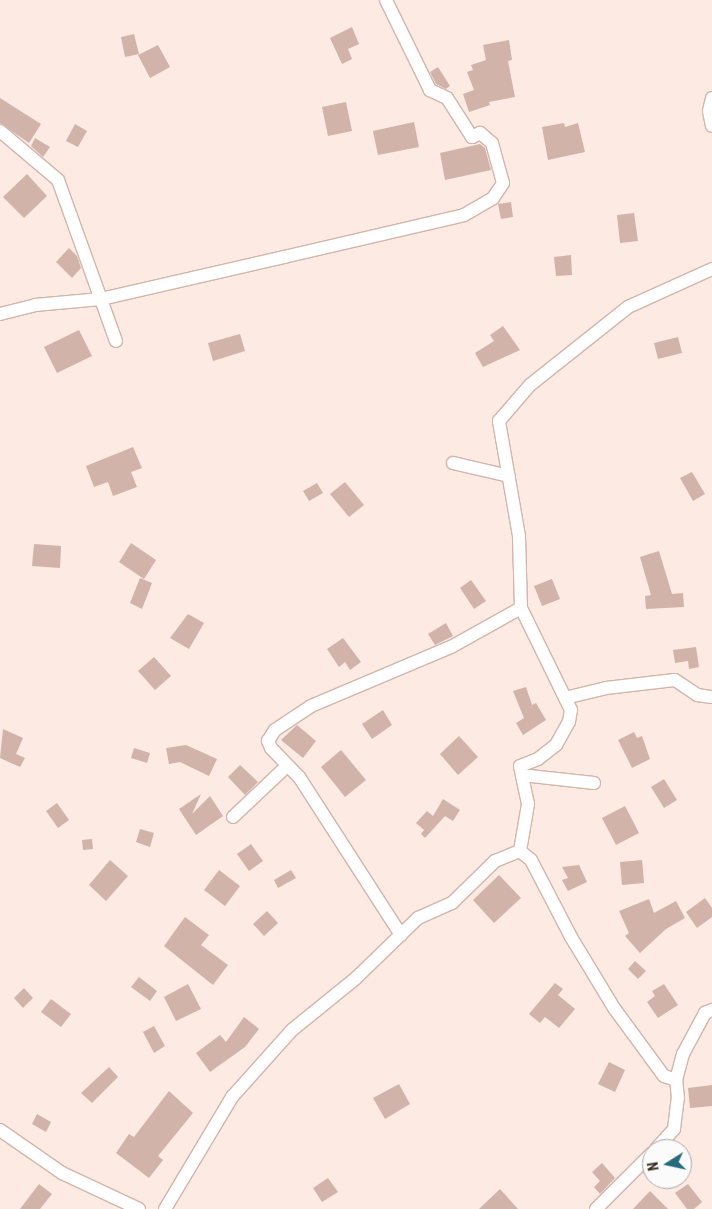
<!DOCTYPE html>
<style>
body{margin:0}
#map{position:relative;width:712px;height:1209px;overflow:hidden;background:#fdeae3;font-family:"Roboto Condensed",sans-serif}
div>[style]{position:absolute}
.building>*{inset:0;background:#d1b3a9}
.roads{filter:drop-shadow(1px 0 #d3b5aa) drop-shadow(-1px 0 #d3b5aa) drop-shadow(0 1px #d3b5aa) drop-shadow(0 -1px #d3b5aa)}
.street>*{height:12px;margin:-6px;padding:0 6px;transform-origin:6px;border-radius:6px;background:#fff}
span{translate:-50% -50%;white-space:nowrap;text-align:center;line-height:1.15;-webkit-text-stroke:4px #fbfbfb;paint-order:stroke}
.north{position:absolute;left:642px;top:1139px;width:50px;height:50px;box-sizing:border-box;background:#fbfbfb;border:1px solid #aca7a6;border-radius:50%;rotate:260deg;font-size:14px;font-weight:700;line-height:20px;text-align:center;color:#362a26}
.north::after{content:'';display:block;margin:auto;width:18px;height:22px;background:#276a7c;clip-path:polygon(50% 0,100% 100%,50% 72%,0 100%)}
</style>
<div id="map">
<div class="building">
<i style="clip-path:polygon(352px 27px,359px 44px,348px 49px,352px 59px,342px 64px,330px 38px)"></i>
<i style="clip-path:polygon(134px 34px,139px 54px,125px 57px,121px 37px)"></i>
<i style="clip-path:polygon(509px 40px,512px 60px,508px 61px,515px 97px,489px 102px,490px 105px,469px 112px,463px 94px,474px 90px,467px 72px,473px 70px,471px 65px,486px 60px,483px 45px)"></i>
<i style="clip-path:polygon(158px 45px,170px 67px,150px 78px,138px 55px)"></i>
<i style="clip-path:polygon(438px 67px,450px 86px,446px 89px,436px 84px,430px 72px)"></i>
<i style="clip-path:polygon(0 98px,41px 124px,29px 143px,0 123px)"></i>
<i style="clip-path:polygon(346px 102px,352px 131px,328px 136px,322px 107px)"></i>
<i style="clip-path:polygon(414px 122px,419px 147px,378px 155px,373px 131px)"></i>
<i style="clip-path:polygon(564px 123px,565px 127px,578px 123px,585px 152px,548px 160px,542px 127px)"></i>
<i style="clip-path:polygon(75px 124px,87px 131px,78px 147px,66px 141px)"></i>
<i style="clip-path:polygon(35px 138px,50px 147px,43px 157px,31px 146px)"></i>
<i style="clip-path:polygon(480px 144px,485px 148px,491px 170px,445px 180px,440px 153px)"></i>
<i style="clip-path:polygon(27px 174px,47px 196px,24px 218px,3px 197px)"></i>
<i style="clip-path:polygon(511px 202px,513px 217px,501px 219px,498px 204px)"></i>
<i style="clip-path:polygon(634px 213px,638px 241px,620px 243px,617px 215px)"></i>
<i style="clip-path:polygon(69px 248px,77px 256px,81px 268px,72px 278px,56px 262px)"></i>
<i style="clip-path:polygon(571px 255px,572px 275px,556px 276px,554px 257px)"></i>
<i style="clip-path:polygon(503px 326px,520px 350px,483px 367px,475px 353px,494px 341px,490px 335px)"></i>
<i style="clip-path:polygon(79px 330px,92px 356px,57px 373px,44px 347px)"></i>
<i style="clip-path:polygon(240px 334px,245px 351px,213px 361px,208px 343px)"></i>
<i style="clip-path:polygon(678px 337px,682px 353px,658px 359px,654px 343px)"></i>
<i style="clip-path:polygon(133px 447px,142px 468px,131px 472px,137px 487px,113px 496px,108px 482px,94px 487px,86px 466px)"></i>
<i style="clip-path:polygon(692px 472px,705px 494px,693px 501px,680px 478px)"></i>
<i style="clip-path:polygon(345px 482px,364px 505px,349px 517px,330px 494px)"></i>
<i style="clip-path:polygon(317px 483px,323px 493px,309px 501px,303px 491px)"></i>
<i style="clip-path:polygon(131px 543px,156px 560px,144px 579px,119px 562px)"></i>
<i style="clip-path:polygon(34px 544px,61px 546px,60px 568px,32px 566px)"></i>
<i style="clip-path:polygon(659px 551px,672px 594px,683px 593px,684px 607px,646px 609px,645px 596px,651px 595px,640px 557px)"></i>
<i style="clip-path:polygon(140px 578px,152px 583px,142px 609px,130px 603px)"></i>
<i style="clip-path:polygon(552px 579px,560px 599px,542px 606px,534px 586px)"></i>
<i style="clip-path:polygon(471px 580px,486px 601px,474px 609px,460px 588px)"></i>
<i style="clip-path:polygon(188px 614px,204px 623px,189px 649px,170px 638px)"></i>
<i style="clip-path:polygon(446px 623px,453px 636px,435px 645px,428px 634px)"></i>
<i style="clip-path:polygon(343px 638px,361px 662px,350px 670px,345px 662px,339px 667px,327px 649px)"></i>
<i style="clip-path:polygon(696px 647px,699px 667px,689px 669px,688px 661px,675px 663px,673px 650px)"></i>
<i style="clip-path:polygon(154px 657px,171px 676px,155px 690px,138px 671px)"></i>
<i style="clip-path:polygon(526px 687px,532px 705px,536px 703px,546px 720px,523px 735px,516px 723px,524px 718px,513px 691px)"></i>
<i style="clip-path:polygon(383px 710px,392px 725px,372px 739px,362px 724px)"></i>
<i style="clip-path:polygon(297px 725px,316px 741px,303px 758px,281px 740px)"></i>
<i style="clip-path:polygon(3px 729px,23px 738px,16px 754px,25px 758px,20px 767px,0 758px)"></i>
<i style="clip-path:polygon(634px 732px,637px 738px,642px 736px,650px 759px,632px 768px,618px 740px)"></i>
<i style="clip-path:polygon(459px 736px,478px 757px,458px 775px,440px 754px)"></i>
<i style="clip-path:polygon(186px 745px,217px 759px,209px 776px,180px 762px,169px 764px,166px 748px)"></i>
<i style="clip-path:polygon(134px 748px,150px 753px,147px 763px,131px 758px)"></i>
<i style="clip-path:polygon(341px 750px,366px 780px,345px 797px,321px 767px)"></i>
<i style="clip-path:polygon(240px 765px,258px 782px,245px 795px,228px 777px)"></i>
<i style="clip-path:polygon(664px 779px,677px 800px,664px 808px,651px 787px)"></i>
<i style="clip-path:polygon(201px 794px,192px 814px,210px 796px,223px 816px,196px 835px,179px 809px)"></i>
<i style="clip-path:polygon(443px 799px,460px 810px,453px 821px,445px 816px,425px 838px,421px 834px,424px 830px,416px 823px,427px 811px,433px 816px)"></i>
<i style="clip-path:polygon(57px 803px,69px 820px,58px 828px,46px 811px)"></i>
<i style="clip-path:polygon(625px 806px,639px 833px,616px 845px,602px 818px)"></i>
<i style="clip-path:polygon(140px 829px,154px 833px,150px 847px,136px 842px)"></i>
<i style="clip-path:polygon(92px 839px,93px 849px,83px 850px,82px 840px)"></i>
<i style="clip-path:polygon(251px 844px,263px 861px,249px 871px,237px 854px)"></i>
<i style="clip-path:polygon(110px 860px,128px 876px,106px 901px,89px 885px)"></i>
<i style="clip-path:polygon(642px 860px,644px 883px,622px 885px,620px 862px)"></i>
<i style="clip-path:polygon(579px 865px,587px 882px,568px 891px,562px 880px,568px 878px,562px 867px)"></i>
<i style="clip-path:polygon(219px 870px,240px 886px,225px 906px,204px 890px)"></i>
<i style="clip-path:polygon(291px 870px,296px 878px,278px 888px,274px 880px)"></i>
<i style="clip-path:polygon(499px 875px,521px 898px,494px 923px,473px 900px)"></i>
<i style="clip-path:polygon(705px 898px,712px 908px,712px 917px,697px 928px,686px 912px)"></i>
<i style="clip-path:polygon(649px 899px,654px 913px,676px 901px,685px 918px,666px 929px,640px 953px,625px 936px,629px 933px,619px 911px)"></i>
<i style="clip-path:polygon(267px 911px,278px 923px,264px 936px,253px 924px)"></i>
<i style="clip-path:polygon(185px 917px,209px 935px,201px 945px,228px 965px,213px 985px,164px 946px)"></i>
<i style="clip-path:polygon(635px 961px,646px 971px,638px 979px,628px 969px)"></i>
<i style="clip-path:polygon(139px 977px,157px 991px,150px 1001px,131px 987px)"></i>
<i style="clip-path:polygon(555px 983px,563px 989px,558px 995px,575px 1009px,559px 1028px,545px 1017px,540px 1023px,529px 1014px)"></i>
<i style="clip-path:polygon(188px 984px,201px 1009px,176px 1021px,164px 997px)"></i>
<i style="clip-path:polygon(664px 984px,678px 1005px,658px 1018px,647px 1002px,655px 996px,652px 991px)"></i>
<i style="clip-path:polygon(24px 988px,33px 998px,23px 1008px,14px 998px)"></i>
<i style="clip-path:polygon(51px 999px,71px 1014px,61px 1027px,41px 1012px)"></i>
<i style="clip-path:polygon(244px 1017px,259px 1029px,245px 1047px,210px 1072px,196px 1053px,220px 1035px,226px 1042px)"></i>
<i style="clip-path:polygon(154px 1026px,165px 1046px,154px 1053px,143px 1032px)"></i>
<i style="clip-path:polygon(609px 1062px,625px 1070px,615px 1092px,598px 1084px)"></i>
<i style="clip-path:polygon(109px 1067px,118px 1077px,92px 1103px,81px 1093px)"></i>
<i style="clip-path:polygon(399px 1084px,410px 1104px,385px 1119px,373px 1098px)"></i>
<i style="clip-path:polygon(712px 1085px,712px 1106px,690px 1108px,688px 1088px)"></i>
<i style="clip-path:polygon(169px 1091px,193px 1113px,158px 1156px,163px 1160px,149px 1178px,116px 1153px,129px 1134px,134px 1137px)"></i>
<i style="clip-path:polygon(37px 1114px,51px 1122px,46px 1132px,32px 1124px)"></i>
<i style="clip-path:polygon(602px 1163px,615px 1178px,600px 1194px,594px 1187px,600px 1181px,592px 1172px)"></i>
<i style="clip-path:polygon(328px 1178px,338px 1192px,322px 1202px,313px 1188px)"></i>
<i style="clip-path:polygon(39px 1184px,52px 1194px,40px 1209px,20px 1209px)"></i>
<i style="clip-path:polygon(688px 1184px,702px 1202px,694px 1209px,687px 1209px,675px 1193px)"></i>
<i style="clip-path:polygon(500px 1189px,518px 1209px,479px 1209px)"></i>
<i style="clip-path:polygon(650px 1191px,668px 1209px,633px 1209px)"></i>
</div>
<div class="roads">
<div class="street">
<i style="left:712px;top:98px;width:13px;rotate:103deg"></i>
<i style="left:709px;top:111px;width:15px;rotate:79deg"></i>
<i style="left:0;top:131px;width:76px;rotate:40.2deg"></i>
<i style="left:58px;top:180px;width:171px;rotate:70.2deg"></i>
<i style="left:0;top:314px;width:36px;rotate:-14deg"></i>
<i style="left:35px;top:305px;width:66px;rotate:-5.2deg"></i>
<i style="left:101px;top:299px;width:188px;rotate:-12.9deg"></i>
<i style="left:284px;top:257px;width:185px;rotate:-13.1deg"></i>
<i style="left:464px;top:215px;width:34px;rotate:-30deg"></i>
<i style="left:493px;top:198px;width:18px;rotate:-56deg"></i>
<i style="left:503px;top:183px;width:41px;rotate:-105.4deg"></i>
<i style="left:492px;top:143px;width:16px;rotate:-140deg"></i>
<i style="left:480px;top:133px;width:9px;rotate:153deg"></i>
<i style="left:472px;top:137px;width:46px;rotate:-122.7deg"></i>
<i style="left:447px;top:98px;width:19px;rotate:-155deg"></i>
<i style="left:430px;top:90px;width:100px;rotate:-116.1deg"></i>
<i style="left:453px;top:463px;width:57px;rotate:13.1deg"></i>
<i style="left:565px;top:698px;width:42px;rotate:-13.7deg"></i>
<i style="left:606px;top:688px;width:69px;rotate:-6.6deg"></i>
<i style="left:675px;top:680px;width:27px;rotate:34deg"></i>
<i style="left:697px;top:695px;width:15px;rotate:8deg"></i>
<i style="left:594px;top:783px;width:72px;rotate:-173.7deg"></i>
<i style="left:522px;top:775px;width:9px;rotate:-103deg"></i>
<i style="left:520px;top:766px;width:19px;rotate:-21deg"></i>
<i style="left:538px;top:759px;width:23px;rotate:-38deg"></i>
<i style="left:556px;top:745px;width:26px;rotate:-61deg"></i>
<i style="left:569px;top:722px;width:12px;rotate:-81deg"></i>
<i style="left:571px;top:710px;width:114px;rotate:-116.1deg"></i>
<i style="left:521px;top:608px;width:72px;rotate:-91.6deg"></i>
<i style="left:519px;top:536px;width:117px;rotate:-99.9deg"></i>
<i style="left:499px;top:421px;width:48px;rotate:-49.3deg"></i>
<i style="left:530px;top:385px;width:125px;rotate:-38.5deg"></i>
<i style="left:628px;top:307px;width:92px;rotate:-24.3deg"></i>
<i style="left:233px;top:817px;width:74px;rotate:-43.4deg"></i>
<i style="left:520px;top:851px;width:48px;rotate:-80.3deg"></i>
<i style="left:528px;top:804px;width:30px;rotate:-102deg"></i>
<i style="left:401px;top:935px;width:188px;rotate:-122.8deg"></i>
<i style="left:299px;top:777px;width:40px;rotate:-134deg"></i>
<i style="left:271px;top:748px;width:8px;rotate:-113deg"></i>
<i style="left:268px;top:741px;width:13px;rotate:-58deg"></i>
<i style="left:275px;top:730px;width:43px;rotate:-33.7deg"></i>
<i style="left:311px;top:706px;width:152px;rotate:-22.9deg"></i>
<i style="left:451px;top:647px;width:80px;rotate:-29.1deg"></i>
<i style="left:0;top:1130px;width:75px;rotate:34.7deg"></i>
<i style="left:62px;top:1173px;width:85px;rotate:25.1deg"></i>
<i style="left:656px;top:1149px;width:27px;rotate:-48deg"></i>
<i style="left:674px;top:1129px;width:31px;rotate:-83deg"></i>
<i style="left:678px;top:1098px;width:18px;rotate:-96deg"></i>
<i style="left:676px;top:1080px;width:27px;rotate:-75deg"></i>
<i style="left:683px;top:1054px;width:47px;rotate:-61.8deg"></i>
<i style="left:705px;top:1013px;width:8px;rotate:-23deg"></i>
<i style="left:165px;top:1209px;width:131px;rotate:-59.1deg"></i>
<i style="left:232px;top:1097px;width:90px;rotate:-48.2deg"></i>
<i style="left:292px;top:1030px;width:81px;rotate:-39deg"></i>
<i style="left:355px;top:979px;width:88px;rotate:-44.1deg"></i>
<i style="left:418px;top:918px;width:37px;rotate:-24deg"></i>
<i style="left:452px;top:903px;width:60px;rotate:-44.3deg"></i>
<i style="left:495px;top:861px;width:27px;rotate:-22deg"></i>
<i style="left:520px;top:851px;width:14px;rotate:39deg"></i>
<i style="left:531px;top:860px;width:87px;rotate:62.5deg"></i>
<i style="left:571px;top:937px;width:83px;rotate:58.8deg"></i>
<i style="left:614px;top:1008px;width:84px;rotate:53.7deg"></i>
<i style="left:664px;top:1076px;width:13px;rotate:18deg"></i>
<i style="left:596px;top:1209px;width:79px;rotate:-45deg"></i>
</div>
</div>
<div class="north">N</div>
</div>
